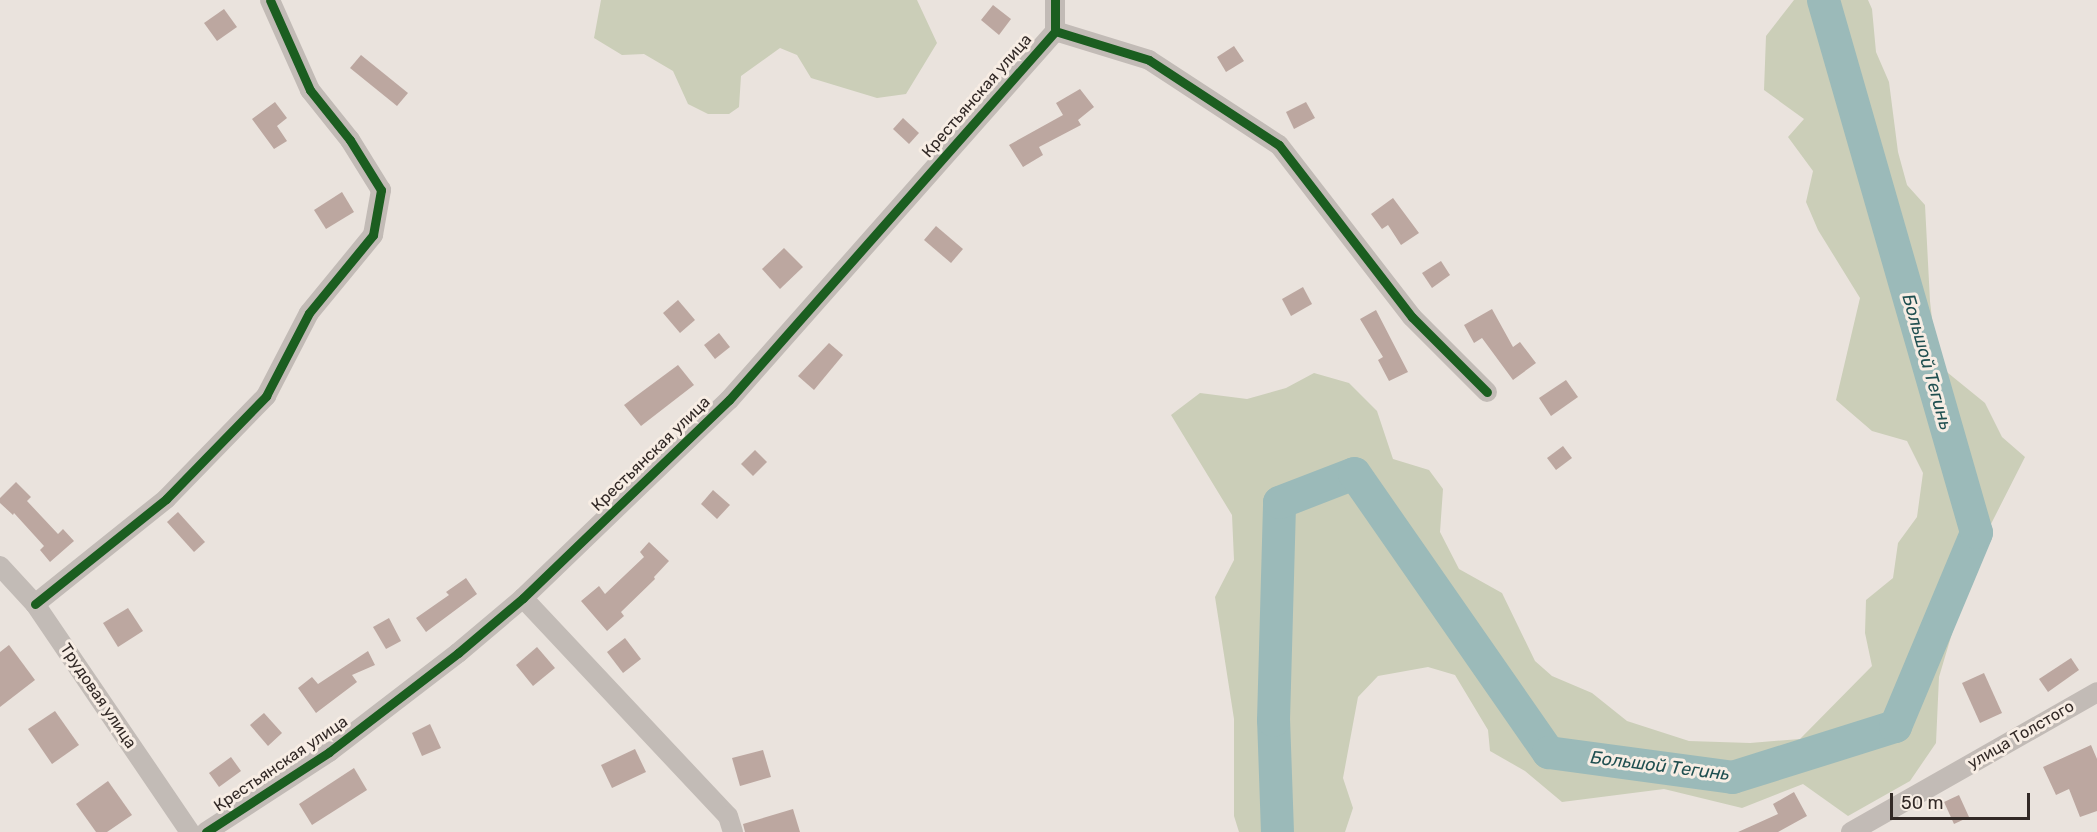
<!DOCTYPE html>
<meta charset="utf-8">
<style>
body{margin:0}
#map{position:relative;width:2097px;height:832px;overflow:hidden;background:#eae3dd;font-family:Rubik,sans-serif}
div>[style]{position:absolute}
.green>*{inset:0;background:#cbceb8}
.river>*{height:33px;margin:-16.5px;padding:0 16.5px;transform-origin:16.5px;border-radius:16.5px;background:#9bbab9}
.building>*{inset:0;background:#bca7a0}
.minor>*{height:20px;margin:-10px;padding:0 10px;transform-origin:10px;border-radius:10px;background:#c2bbb6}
.cycleway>*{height:9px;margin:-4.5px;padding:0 4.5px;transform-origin:4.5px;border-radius:4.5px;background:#1b5e20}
span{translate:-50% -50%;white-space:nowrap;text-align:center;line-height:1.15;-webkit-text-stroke:6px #f7ede4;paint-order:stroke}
.street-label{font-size:16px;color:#322926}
.water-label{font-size:18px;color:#1f4f50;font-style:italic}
.scale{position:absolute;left:1890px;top:793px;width:140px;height:27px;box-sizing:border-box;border:3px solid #322926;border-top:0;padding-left:8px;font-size:18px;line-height:21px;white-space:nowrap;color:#322926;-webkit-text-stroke:4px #f7ede4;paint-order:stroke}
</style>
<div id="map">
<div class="green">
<i style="clip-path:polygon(601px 0,917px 0,937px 43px,906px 94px,877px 98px,811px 78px,797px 55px,780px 48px,741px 76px,739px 107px,729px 114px,708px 114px,688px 104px,673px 71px,644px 54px,622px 55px,594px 38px)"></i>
<i style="clip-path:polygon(1794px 0,1868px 0,1872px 9px,1876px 52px,1889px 82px,1898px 152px,1907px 185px,1925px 205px,1930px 301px,1937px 364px,1985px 403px,2002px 437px,2025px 457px,1991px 524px,1953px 630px,1939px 677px,1936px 743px,1910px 781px,1848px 816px,1803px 784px,1742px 808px,1664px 789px,1562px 802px,1525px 771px,1490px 751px,1488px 730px,1455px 675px,1428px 667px,1378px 676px,1358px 697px,1343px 778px,1353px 808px,1345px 832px,1239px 832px,1234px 816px,1234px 719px,1215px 597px,1234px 560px,1232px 515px,1171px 415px,1200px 393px,1247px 399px,1286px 388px,1314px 373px,1349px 383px,1377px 411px,1393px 459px,1429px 470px,1443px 489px,1440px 532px,1459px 569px,1502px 593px,1535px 661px,1552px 676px,1592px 693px,1627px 721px,1689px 741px,1750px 743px,1800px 739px,1872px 666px,1865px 633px,1866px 600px,1893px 578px,1898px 543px,1917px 517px,1923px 473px,1907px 441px,1872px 431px,1836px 400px,1860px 298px,1818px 230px,1806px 202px,1813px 171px,1788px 137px,1804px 119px,1764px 90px,1766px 36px)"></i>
</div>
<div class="river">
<i style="left:1277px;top:832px;width:112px;rotate:-92deg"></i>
<i style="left:1273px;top:720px;width:218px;rotate:-88.4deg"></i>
<i style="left:1279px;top:502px;width:80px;rotate:-21.1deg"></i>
<i style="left:1354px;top:473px;width:340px;rotate:55.2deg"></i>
<i style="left:1548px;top:752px;width:186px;rotate:7.7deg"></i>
<i style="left:1732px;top:777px;width:171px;rotate:-17.4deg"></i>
<i style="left:1895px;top:726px;width:210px;rotate:-67.3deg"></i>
<i style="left:1976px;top:532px;width:554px;rotate:-106.04deg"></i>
</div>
<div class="building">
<i style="clip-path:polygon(993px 5px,1011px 19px,999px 35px,981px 20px)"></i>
<i style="clip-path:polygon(224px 9px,237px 27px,217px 41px,204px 23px)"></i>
<i style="clip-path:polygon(1234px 46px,1244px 61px,1226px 72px,1217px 57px)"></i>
<i style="clip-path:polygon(361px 55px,408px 93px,397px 106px,350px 68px)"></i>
<i style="clip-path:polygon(1080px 89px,1094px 107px,1078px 120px,1081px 125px,1039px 147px,1043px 155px,1023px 167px,1009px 145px,1063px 115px,1056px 103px)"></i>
<i style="clip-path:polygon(275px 102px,287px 118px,277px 126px,287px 141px,274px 149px,252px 119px)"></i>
<i style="clip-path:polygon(1306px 102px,1315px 118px,1294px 129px,1286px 112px)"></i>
<i style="clip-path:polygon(903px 118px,919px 133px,909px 144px,893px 129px)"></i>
<i style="clip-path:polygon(342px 192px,354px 212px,326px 229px,314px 210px)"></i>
<i style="clip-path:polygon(1393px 198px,1419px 233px,1401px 245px,1388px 225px,1382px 229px,1371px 214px)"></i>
<i style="clip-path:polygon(936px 226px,963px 249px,951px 263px,924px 240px)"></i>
<i style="clip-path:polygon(784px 248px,803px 267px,780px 289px,762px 269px)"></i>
<i style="clip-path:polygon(1441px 261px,1450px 275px,1432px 288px,1422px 273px)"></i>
<i style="clip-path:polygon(1303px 287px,1312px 304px,1291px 316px,1282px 299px)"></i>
<i style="clip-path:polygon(678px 300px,695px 320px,680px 333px,663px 313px)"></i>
<i style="clip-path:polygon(1492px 309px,1513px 347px,1520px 342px,1536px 363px,1513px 380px,1482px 338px,1474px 343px,1464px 325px)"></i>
<i style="clip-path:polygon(1376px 310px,1408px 372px,1389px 381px,1378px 360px,1383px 357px,1360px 319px)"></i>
<i style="clip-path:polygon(719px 333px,730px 347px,715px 359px,704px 345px)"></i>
<i style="clip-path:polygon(829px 343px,843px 355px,814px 390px,798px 376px)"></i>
<i style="clip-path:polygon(678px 365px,694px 385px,641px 426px,624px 405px)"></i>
<i style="clip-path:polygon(1566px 380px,1578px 397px,1551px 416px,1539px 398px)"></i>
<i style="clip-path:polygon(1563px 446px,1572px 458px,1556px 470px,1547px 458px)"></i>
<i style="clip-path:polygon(755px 450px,767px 462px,753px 476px,741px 464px)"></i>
<i style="clip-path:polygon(16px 482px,31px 497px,27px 501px,58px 534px,63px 529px,74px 541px,50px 562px,40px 550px,44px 546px,14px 513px,13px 515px,0 503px,0 498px)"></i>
<i style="clip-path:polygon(713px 490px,730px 505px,717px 519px,701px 504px)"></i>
<i style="clip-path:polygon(178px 512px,205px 542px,194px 552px,167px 522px)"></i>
<i style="clip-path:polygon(649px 542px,669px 561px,654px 577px,655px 579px,621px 612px,624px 616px,607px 631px,581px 601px,599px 586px,605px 594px,644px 557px,640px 552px)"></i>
<i style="clip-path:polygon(466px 578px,477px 594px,426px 632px,416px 618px,449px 595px,446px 592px)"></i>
<i style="clip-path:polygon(128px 608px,143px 631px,118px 647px,103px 623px)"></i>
<i style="clip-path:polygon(389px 618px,401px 641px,386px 649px,373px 627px)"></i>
<i style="clip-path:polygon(625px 638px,641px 659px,623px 673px,607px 652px)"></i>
<i style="clip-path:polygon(9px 645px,35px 680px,0 707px,0 652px)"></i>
<i style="clip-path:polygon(537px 647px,555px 668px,533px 686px,516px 665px)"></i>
<i style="clip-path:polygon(368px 651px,375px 665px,352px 675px,357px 682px,316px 713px,298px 688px,312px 677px,318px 684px)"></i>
<i style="clip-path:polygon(2071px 658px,2079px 670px,2048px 692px,2039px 679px)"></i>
<i style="clip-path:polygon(1984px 673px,2002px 713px,1980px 723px,1962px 683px)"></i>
<i style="clip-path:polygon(55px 711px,79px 745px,52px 764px,28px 729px)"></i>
<i style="clip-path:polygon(264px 713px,282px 733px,268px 746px,250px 725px)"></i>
<i style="clip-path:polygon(430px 724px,441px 748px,422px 756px,412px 733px)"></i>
<i style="clip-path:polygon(2091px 745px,2097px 759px,2097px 811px,2080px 817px,2069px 789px,2056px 795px,2043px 767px)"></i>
<i style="clip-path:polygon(635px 749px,646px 772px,612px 788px,601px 765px)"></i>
<i style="clip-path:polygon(763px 750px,771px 777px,740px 786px,732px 758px)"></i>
<i style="clip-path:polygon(231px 757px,241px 771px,219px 787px,209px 773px)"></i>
<i style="clip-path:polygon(354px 768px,367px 790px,312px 825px,299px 804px)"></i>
<i style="clip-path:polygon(108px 781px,132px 815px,107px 832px,96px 832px,76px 804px)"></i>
<i style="clip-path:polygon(1794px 792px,1807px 816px,1778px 832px,1738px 832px,1778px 814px,1773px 804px)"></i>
<i style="clip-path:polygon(1959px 795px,1969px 817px,1954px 824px,1944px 802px)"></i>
<i style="clip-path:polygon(793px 809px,800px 832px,745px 832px,743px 824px)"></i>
</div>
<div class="minor">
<i style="left:1055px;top:31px;width:98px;rotate:17.1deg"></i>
<i style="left:1149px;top:60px;width:155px;rotate:33.2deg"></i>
<i style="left:1279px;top:145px;width:217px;rotate:52.3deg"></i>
<i style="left:1412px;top:317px;width:106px;rotate:45deg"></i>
<i style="left:0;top:566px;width:52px;rotate:47.4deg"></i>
<i style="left:35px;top:604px;width:276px;rotate:55.8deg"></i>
<i style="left:523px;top:598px;width:299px;rotate:46.8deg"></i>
<i style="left:728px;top:816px;width:17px;rotate:73deg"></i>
<i style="left:35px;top:604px;width:168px;rotate:-38.7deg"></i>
<i style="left:166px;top:499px;width:144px;rotate:-45.8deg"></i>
<i style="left:266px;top:396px;width:93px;rotate:-62.6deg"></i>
<i style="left:309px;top:313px;width:101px;rotate:-50.6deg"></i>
<i style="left:373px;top:235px;width:46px;rotate:-79.9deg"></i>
<i style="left:381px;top:190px;width:59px;rotate:-121.8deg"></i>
<i style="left:350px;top:140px;width:64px;rotate:-128.7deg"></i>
<i style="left:310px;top:90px;width:98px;rotate:-114deg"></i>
<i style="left:206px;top:832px;width:147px;rotate:-33deg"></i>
<i style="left:329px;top:752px;width:163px;rotate:-37.5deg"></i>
<i style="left:458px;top:653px;width:85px;rotate:-40.2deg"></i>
<i style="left:523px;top:598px;width:286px;rotate:-43.9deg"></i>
<i style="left:729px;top:400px;width:492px;rotate:-48.5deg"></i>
<i style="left:1055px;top:31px;width:31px;rotate:-90deg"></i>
<i style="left:1851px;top:832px;width:283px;rotate:-29.6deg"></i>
</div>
<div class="cycleway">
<i style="left:1055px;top:31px;width:98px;rotate:17.1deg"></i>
<i style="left:1149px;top:60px;width:155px;rotate:33.2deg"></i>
<i style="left:1279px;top:145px;width:217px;rotate:52.3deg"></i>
<i style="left:1412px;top:317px;width:106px;rotate:45deg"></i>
<i style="left:35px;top:604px;width:168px;rotate:-38.7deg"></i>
<i style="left:166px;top:499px;width:144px;rotate:-45.8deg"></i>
<i style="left:266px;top:396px;width:93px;rotate:-62.6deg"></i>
<i style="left:309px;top:313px;width:101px;rotate:-50.6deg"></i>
<i style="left:373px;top:235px;width:46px;rotate:-79.9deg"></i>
<i style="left:381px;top:190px;width:59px;rotate:-121.8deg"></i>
<i style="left:350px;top:140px;width:64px;rotate:-128.7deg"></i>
<i style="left:310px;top:90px;width:98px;rotate:-114deg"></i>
<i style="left:206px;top:832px;width:147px;rotate:-33deg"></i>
<i style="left:329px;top:752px;width:163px;rotate:-37.5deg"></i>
<i style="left:458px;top:653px;width:85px;rotate:-40.2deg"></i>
<i style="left:523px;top:598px;width:286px;rotate:-43.9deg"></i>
<i style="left:729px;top:400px;width:492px;rotate:-48.5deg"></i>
<i style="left:1055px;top:31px;width:31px;rotate:-90deg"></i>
</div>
<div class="street-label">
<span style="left:977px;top:96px;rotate:-49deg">Крестьянская улица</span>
<span style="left:651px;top:454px;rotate:-44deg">Крестьянская улица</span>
<span style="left:98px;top:696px;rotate:56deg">Трудовая улица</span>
<span style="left:2021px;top:735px;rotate:-30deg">улица Толстого</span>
<span style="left:281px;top:764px;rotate:-34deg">Крестьянская улица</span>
</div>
<div class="water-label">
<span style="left:1927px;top:362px;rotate:74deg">Большой Тегинь</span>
<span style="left:1660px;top:766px;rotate:7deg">Большой Тегинь</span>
</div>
<div class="scale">50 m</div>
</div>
